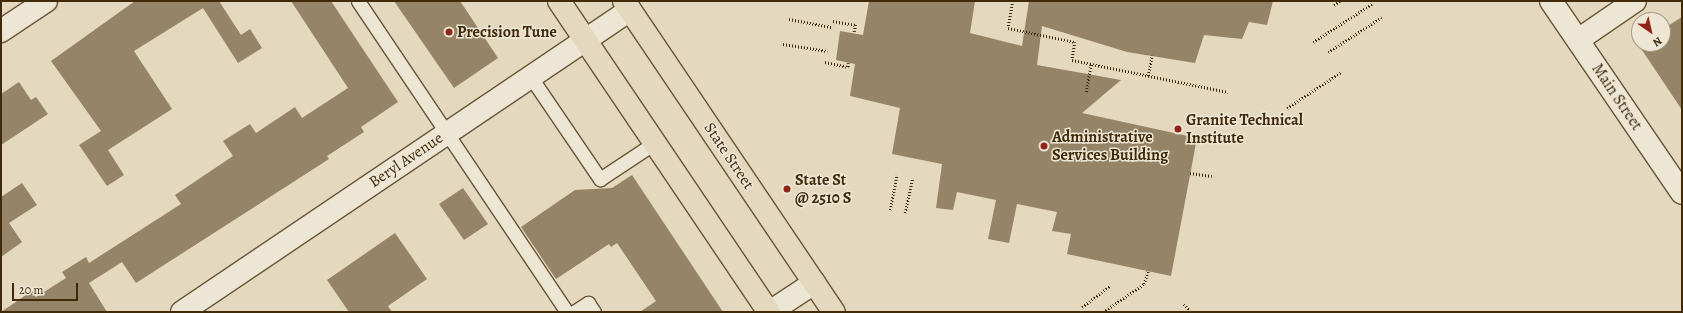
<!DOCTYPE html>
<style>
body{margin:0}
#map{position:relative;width:1683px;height:313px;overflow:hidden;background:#e4d8be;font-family:Alegreya,serif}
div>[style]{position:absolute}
.building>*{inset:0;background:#958467}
.path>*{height:2.5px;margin-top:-1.25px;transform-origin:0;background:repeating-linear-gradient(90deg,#402a09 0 1px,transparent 0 3px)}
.roads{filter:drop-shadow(1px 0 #695636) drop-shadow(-1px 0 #695636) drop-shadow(0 1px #695636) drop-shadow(0 -1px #695636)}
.service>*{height:13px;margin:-6.5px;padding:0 6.5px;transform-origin:6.5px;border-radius:6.5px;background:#ede6d5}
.minor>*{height:22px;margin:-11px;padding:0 11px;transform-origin:11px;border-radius:11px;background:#ede6d5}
.tertiary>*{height:22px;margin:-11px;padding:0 11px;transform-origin:11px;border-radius:11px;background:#ede6d5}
.primary>*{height:22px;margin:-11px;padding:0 11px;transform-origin:11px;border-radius:11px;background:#e4d8be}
.dots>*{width:11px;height:11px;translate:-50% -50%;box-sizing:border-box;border:2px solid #ede6d5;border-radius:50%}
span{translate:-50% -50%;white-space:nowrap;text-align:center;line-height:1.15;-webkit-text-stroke:3px #ede6d5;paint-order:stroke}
.poi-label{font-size:16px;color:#402a09;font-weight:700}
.left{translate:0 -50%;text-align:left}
.street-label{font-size:16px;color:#402a09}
.frame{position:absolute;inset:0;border:2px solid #402a09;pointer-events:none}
.north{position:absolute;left:1631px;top:12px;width:40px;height:40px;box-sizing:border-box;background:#ede6d5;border:1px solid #a89b83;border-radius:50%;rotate:146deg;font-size:11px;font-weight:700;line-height:16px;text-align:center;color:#402a09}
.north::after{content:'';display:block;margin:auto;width:14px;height:18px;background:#8f2418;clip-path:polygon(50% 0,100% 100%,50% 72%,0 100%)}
.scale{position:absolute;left:12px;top:283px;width:66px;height:18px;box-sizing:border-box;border:2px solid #402a09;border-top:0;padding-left:5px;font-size:12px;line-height:14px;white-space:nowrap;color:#402a09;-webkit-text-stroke:3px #ede6d5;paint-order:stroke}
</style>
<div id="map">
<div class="building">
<i style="clip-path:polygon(135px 1px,219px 1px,241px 35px,250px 29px,262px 48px,238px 63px,203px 8px,134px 51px,172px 109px,108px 150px,124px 175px,107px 186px,79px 145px,101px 131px,51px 61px)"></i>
<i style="clip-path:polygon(291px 1px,331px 1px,398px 102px,361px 127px,364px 132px,327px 156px,329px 159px,136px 283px,122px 262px,89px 283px,107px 312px,1px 312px,32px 291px,36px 297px,66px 278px,62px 272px,86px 257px,89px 263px,181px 204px,175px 195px,233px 156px,223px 141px,250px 124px,256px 133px,295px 107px,302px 118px,348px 88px)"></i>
<i style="clip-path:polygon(394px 1px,460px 1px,498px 58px,454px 88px)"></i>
<i style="clip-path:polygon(869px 1px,975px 1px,970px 33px,1022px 46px,1029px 1px,1273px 1px,1267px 25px,1249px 22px,1242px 39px,1204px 35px,1195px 63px,1127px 52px,1042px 26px,1037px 65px,1121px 80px,1082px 113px,1197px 138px,1171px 276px,1067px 254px,1071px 234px,1052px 231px,1057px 212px,1017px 204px,1009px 243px,988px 239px,996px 200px,957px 192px,953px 210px,936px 208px,942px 164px,892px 154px,900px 108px,850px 96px,855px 64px,836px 60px,840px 31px,863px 35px)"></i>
<i style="clip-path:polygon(1682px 17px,1682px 110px,1638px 44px,1663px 44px,1663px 29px)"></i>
<i style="clip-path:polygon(19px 82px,31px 100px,36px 97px,48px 114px,1px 145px,1px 94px)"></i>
<i style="clip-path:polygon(632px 175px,723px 312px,640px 312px,656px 301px,617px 243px,611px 247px,609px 244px,556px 279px,521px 227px,575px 190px,612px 188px)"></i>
<i style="clip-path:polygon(22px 183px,37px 205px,9px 223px,22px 242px,1px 257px,1px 197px)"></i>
<i style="clip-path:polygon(463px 188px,488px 224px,464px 240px,439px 204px)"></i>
<i style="clip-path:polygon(395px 233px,427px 279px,388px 306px,392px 312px,349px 312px,327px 280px)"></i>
</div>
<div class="path">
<i style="left:1013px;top:1px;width:27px;rotate:100deg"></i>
<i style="left:1008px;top:28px;width:68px;rotate:11.8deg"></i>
<i style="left:1075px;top:42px;width:18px;rotate:99deg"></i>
<i style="left:1072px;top:60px;width:159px;rotate:11.6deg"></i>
<i style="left:1334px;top:5px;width:7px;rotate:-34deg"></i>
<i style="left:789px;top:19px;width:43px;rotate:10.8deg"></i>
<i style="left:833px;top:21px;width:23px;rotate:10deg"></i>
<i style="left:856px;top:25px;width:9px;rotate:103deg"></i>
<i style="left:1313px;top:42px;width:70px;rotate:-32.8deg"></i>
<i style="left:783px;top:44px;width:45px;rotate:9deg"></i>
<i style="left:1328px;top:52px;width:64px;rotate:-32.9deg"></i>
<i style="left:825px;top:62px;width:24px;rotate:12deg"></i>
<i style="left:848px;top:67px;width:4px;rotate:-90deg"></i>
<i style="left:1148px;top:76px;width:21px;rotate:-79deg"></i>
<i style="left:1086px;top:92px;width:28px;rotate:-80deg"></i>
<i style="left:1287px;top:108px;width:65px;rotate:-33.7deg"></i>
<i style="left:1190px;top:173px;width:22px;rotate:8deg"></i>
<i style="left:890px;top:210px;width:36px;rotate:-79deg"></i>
<i style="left:905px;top:213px;width:35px;rotate:-78deg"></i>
<i style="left:1184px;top:304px;width:8px;rotate:50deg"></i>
<i style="left:1082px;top:307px;width:35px;rotate:-37deg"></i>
<i style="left:1103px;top:312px;width:50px;rotate:-34.3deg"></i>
<i style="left:1144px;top:284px;width:14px;rotate:-73deg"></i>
</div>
<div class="roads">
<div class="service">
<i style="left:358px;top:1px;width:375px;rotate:56.1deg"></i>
<i style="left:530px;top:76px;width:125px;rotate:55.8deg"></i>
<i style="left:600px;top:179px;width:67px;rotate:-33.5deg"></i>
<i style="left:574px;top:312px;width:17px;rotate:-33deg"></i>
<i style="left:588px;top:303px;width:11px;rotate:56deg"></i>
</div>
<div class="minor">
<i style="left:1px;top:31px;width:54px;rotate:-33.7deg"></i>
<i style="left:1578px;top:40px;width:69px;rotate:-34.4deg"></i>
<i style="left:182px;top:312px;width:540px;rotate:-33.98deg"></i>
<i style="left:770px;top:312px;width:53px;rotate:-33.4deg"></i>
</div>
<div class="tertiary">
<i style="left:1551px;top:1px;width:232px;rotate:55.7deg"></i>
</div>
<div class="primary">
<i style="left:559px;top:1px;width:375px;rotate:56deg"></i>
<i style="left:624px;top:1px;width:375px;rotate:56deg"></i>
</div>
</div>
<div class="dots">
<i style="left:449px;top:32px;background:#8f2418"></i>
<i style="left:1178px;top:129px;background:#8f2418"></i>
<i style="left:1044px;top:146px;background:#8f2418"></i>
<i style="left:787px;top:189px;background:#8f2418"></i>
</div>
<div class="poi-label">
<span class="left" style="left:457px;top:32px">Precision Tune</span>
<span class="left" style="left:1186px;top:129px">Granite Technical<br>Institute</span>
<span class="left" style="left:1052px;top:146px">Administrative<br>Services Building</span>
<span class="left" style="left:795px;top:189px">State St<br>@ 2510 S</span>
</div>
<div class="street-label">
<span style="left:1617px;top:97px;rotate:56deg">Main Street</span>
<span style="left:729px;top:156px;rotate:56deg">State Street</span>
<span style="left:406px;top:160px;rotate:-34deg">Beryl Avenue</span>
</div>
<div class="frame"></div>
<div class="north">N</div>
<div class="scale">20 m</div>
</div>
